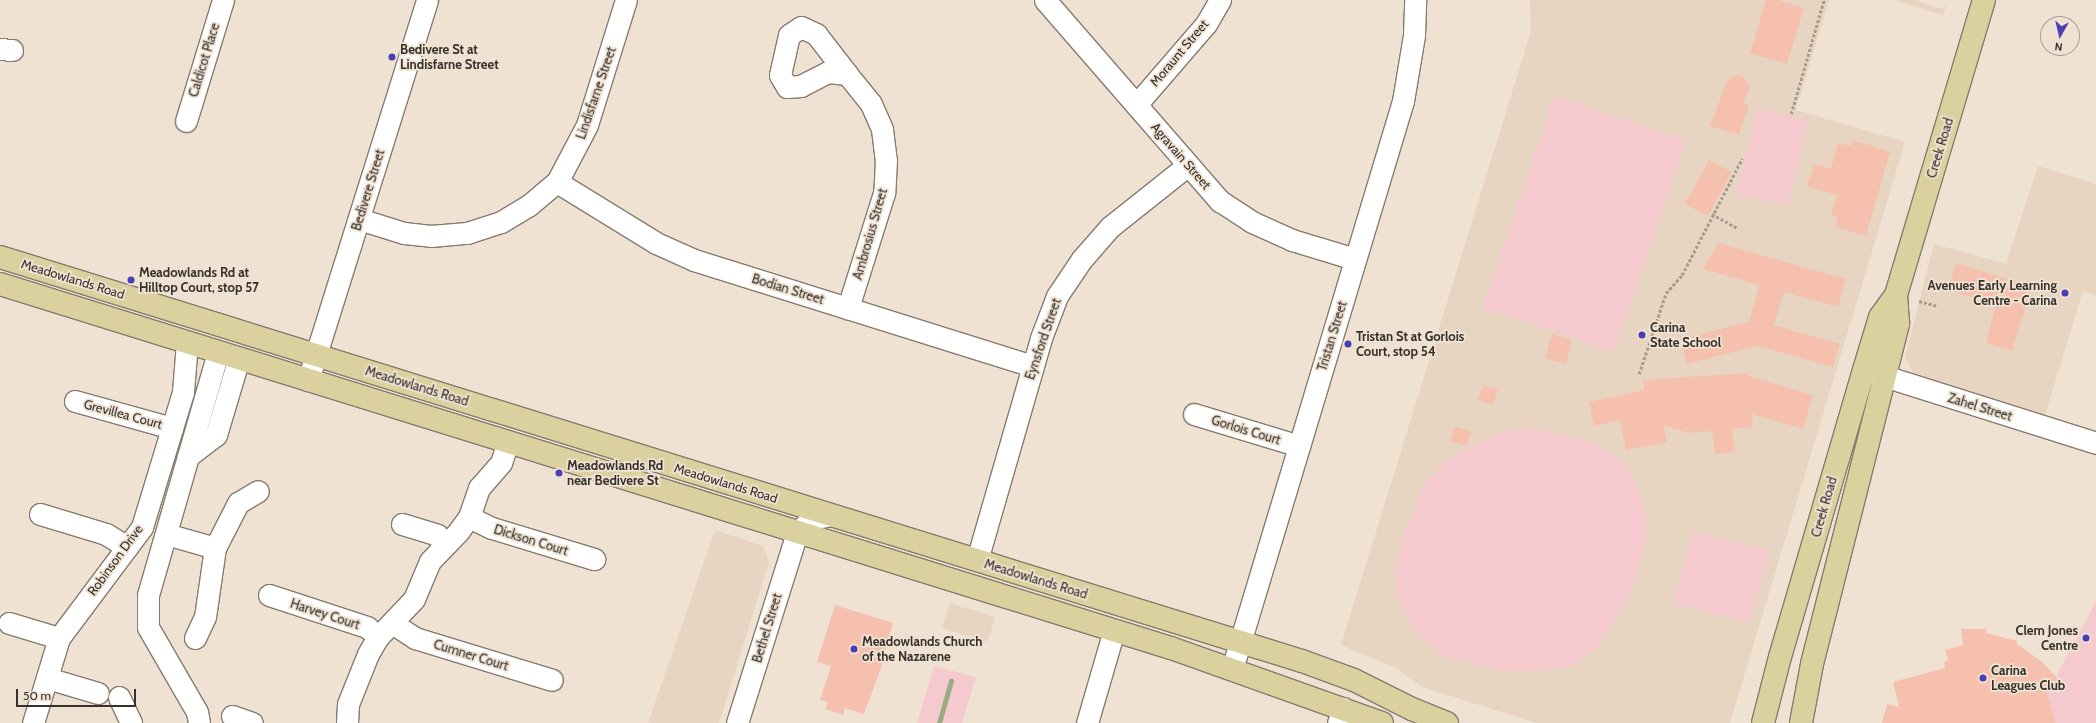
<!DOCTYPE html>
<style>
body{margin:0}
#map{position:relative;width:2096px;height:723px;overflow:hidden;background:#efe2d3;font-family:Cabin,sans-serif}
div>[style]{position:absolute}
.built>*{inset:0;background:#e7d5c1}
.green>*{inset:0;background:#f5cacf}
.stream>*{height:5px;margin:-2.5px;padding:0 2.5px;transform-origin:2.5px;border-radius:2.5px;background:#98ad81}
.building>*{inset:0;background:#f5c0ad}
.path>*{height:2.5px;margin-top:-1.25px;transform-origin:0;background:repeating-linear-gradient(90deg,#a59b90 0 3px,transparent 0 5px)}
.roads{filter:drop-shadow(1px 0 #877b6e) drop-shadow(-1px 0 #877b6e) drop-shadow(0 1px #877b6e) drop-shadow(0 -1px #877b6e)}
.minor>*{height:21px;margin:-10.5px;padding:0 10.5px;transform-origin:10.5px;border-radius:10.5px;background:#fff}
.major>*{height:22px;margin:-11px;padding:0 11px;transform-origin:11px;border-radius:11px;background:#dad19e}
.dots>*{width:11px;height:11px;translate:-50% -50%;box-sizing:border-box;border:2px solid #efe2d3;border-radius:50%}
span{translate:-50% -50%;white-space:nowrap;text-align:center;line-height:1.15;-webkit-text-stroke:3.5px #efe2d3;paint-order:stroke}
.poi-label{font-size:13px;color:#36312b;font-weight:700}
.left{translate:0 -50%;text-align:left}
.right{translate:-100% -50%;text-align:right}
.street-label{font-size:13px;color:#36312b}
.north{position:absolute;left:2040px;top:16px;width:40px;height:40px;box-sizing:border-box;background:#efe2d3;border:1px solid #a59b90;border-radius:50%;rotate:188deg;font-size:11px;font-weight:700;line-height:16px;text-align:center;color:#36312b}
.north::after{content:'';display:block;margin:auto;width:14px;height:18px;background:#4a3eb4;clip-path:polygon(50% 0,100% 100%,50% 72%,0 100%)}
.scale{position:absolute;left:16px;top:689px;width:120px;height:18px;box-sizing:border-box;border:2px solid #36312b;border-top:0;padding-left:5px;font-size:12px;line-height:14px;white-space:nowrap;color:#36312b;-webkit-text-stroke:3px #efe2d3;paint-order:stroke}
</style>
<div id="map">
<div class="built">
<i style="clip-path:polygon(1530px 0,1829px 0,1796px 110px,1905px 142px,1730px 723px,1536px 723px,1422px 687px,1396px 668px,1341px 645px,1531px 31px)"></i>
<i style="clip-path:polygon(1893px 0,1914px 0,1943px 9px,1948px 0,1943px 15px)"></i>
<i style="clip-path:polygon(2038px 166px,2096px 184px,2096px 295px,2083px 291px,2045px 415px,1914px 374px,1905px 357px,1934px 244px,2006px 264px)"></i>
<i style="clip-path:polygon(715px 530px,763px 546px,769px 562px,719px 723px,648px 723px)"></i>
<i style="clip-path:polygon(950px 603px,995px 617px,988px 642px,942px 628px)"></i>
</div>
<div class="green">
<i style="clip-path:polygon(1555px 96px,1686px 141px,1614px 352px,1483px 307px)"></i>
<i style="clip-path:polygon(1757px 109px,1808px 121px,1788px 206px,1736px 193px)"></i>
<i style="clip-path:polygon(1527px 428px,1578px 438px,1601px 446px,1624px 464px,1634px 479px,1641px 498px,1646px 520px,1645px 545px,1629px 597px,1599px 645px,1573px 666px,1543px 671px,1504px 671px,1447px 656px,1427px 643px,1408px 620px,1396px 593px,1395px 571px,1401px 545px,1425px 482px,1458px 452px,1505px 430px)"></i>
<i style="clip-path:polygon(1693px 531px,1769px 551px,1749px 623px,1673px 603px)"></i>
<i style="clip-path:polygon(2096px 601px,2096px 723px,2056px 723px,2047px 693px,2062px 683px,2057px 675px)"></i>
<i style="clip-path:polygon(934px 666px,976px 677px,962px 723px,917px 723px)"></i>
</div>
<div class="stream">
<i style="left:939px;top:723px;width:44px;rotate:-74.1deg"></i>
</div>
<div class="building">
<i style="clip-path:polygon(1766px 0,1778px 0,1804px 8px,1787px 64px,1750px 53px)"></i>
<i style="clip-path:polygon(1737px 75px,1744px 77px,1750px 87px,1743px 103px,1749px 105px,1739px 135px,1710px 126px,1727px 81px)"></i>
<i style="clip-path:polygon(1853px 140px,1890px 152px,1866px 236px,1835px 227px,1838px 217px,1831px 215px,1837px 195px,1807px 187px,1814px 164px,1831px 169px,1838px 143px,1851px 146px)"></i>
<i style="clip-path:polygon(1709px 160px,1732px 172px,1708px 216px,1685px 204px)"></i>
<i style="clip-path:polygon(1718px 243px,1846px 279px,1838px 307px,1784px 292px,1774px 325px,1840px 344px,1833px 367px,1758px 346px,1687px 364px,1680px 339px,1749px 322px,1759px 285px,1703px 269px)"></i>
<i style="clip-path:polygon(1956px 263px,2032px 287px,2012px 351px,1986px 343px,1996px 304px,1948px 290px)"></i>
<i style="clip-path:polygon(1552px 334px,1572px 340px,1566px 364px,1545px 358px)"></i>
<i style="clip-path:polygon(1748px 373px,1748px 376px,1813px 395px,1803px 429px,1752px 414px,1753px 427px,1732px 429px,1735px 452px,1715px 454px,1712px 431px,1689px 433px,1663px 425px,1667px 442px,1626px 450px,1620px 420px,1594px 426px,1589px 402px,1644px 390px,1643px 380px)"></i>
<i style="clip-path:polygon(1483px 385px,1498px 389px,1493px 405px,1478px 400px)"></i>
<i style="clip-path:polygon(1455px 426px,1471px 432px,1466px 446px,1450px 441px)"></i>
<i style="clip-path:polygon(835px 605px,893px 623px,881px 668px,864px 714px,845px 708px,843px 715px,826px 709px,828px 702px,820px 700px,831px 666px,817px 662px)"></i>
<i style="clip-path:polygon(1961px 629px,1986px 629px,1986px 633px,2017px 641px,2017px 644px,2041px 661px,2062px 683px,2047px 693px,2056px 723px,1882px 723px,1887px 704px,1899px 707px,1893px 682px,1945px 668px,1944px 662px,1948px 660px,1945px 650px,1963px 645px)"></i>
</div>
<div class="path">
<i style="left:1791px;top:114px;width:119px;rotate:-73.9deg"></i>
<i style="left:1712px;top:214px;width:29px;rotate:29deg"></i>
<i style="left:1919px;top:301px;width:20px;rotate:15deg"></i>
<i style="left:1639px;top:374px;width:85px;rotate:-71.6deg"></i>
<i style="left:1666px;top:293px;width:24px;rotate:-48deg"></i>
<i style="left:1682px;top:275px;width:131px;rotate:-62.7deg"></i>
</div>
<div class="roads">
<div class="minor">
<i style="left:1045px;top:0;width:267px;rotate:49deg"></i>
<i style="left:1220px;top:201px;width:38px;rotate:33deg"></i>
<i style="left:1252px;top:222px;width:44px;rotate:24.2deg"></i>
<i style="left:1292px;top:240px;width:66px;rotate:16.8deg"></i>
<i style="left:0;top:49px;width:12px;rotate:5deg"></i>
<i style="left:847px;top:74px;width:19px;rotate:-174deg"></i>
<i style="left:828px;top:72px;width:30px;rotate:153deg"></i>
<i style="left:801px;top:86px;width:14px;rotate:176deg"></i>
<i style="left:787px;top:87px;width:14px;rotate:-120deg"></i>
<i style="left:780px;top:75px;width:41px;rotate:-77.3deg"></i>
<i style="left:789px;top:35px;width:14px;rotate:-34deg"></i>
<i style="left:801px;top:27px;width:17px;rotate:25deg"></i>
<i style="left:816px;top:34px;width:51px;rotate:52.2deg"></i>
<i style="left:847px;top:74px;width:38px;rotate:51deg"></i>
<i style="left:871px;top:104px;width:27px;rotate:66deg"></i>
<i style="left:882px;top:129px;width:31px;rotate:83deg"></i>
<i style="left:886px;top:160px;width:33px;rotate:93deg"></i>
<i style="left:884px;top:193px;width:121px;rotate:107.4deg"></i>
<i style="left:1136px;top:105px;width:107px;rotate:-49.2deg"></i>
<i style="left:1206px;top:24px;width:28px;rotate:-60deg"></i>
<i style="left:186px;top:121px;width:127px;rotate:-73deg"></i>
<i style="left:557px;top:182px;width:116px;rotate:31.6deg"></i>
<i style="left:656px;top:243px;width:42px;rotate:24.1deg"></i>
<i style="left:694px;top:260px;width:355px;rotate:17.4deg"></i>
<i style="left:359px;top:219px;width:47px;rotate:17.3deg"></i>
<i style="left:404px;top:233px;width:27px;rotate:6deg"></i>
<i style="left:431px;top:236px;width:36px;rotate:-5deg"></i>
<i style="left:467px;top:233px;width:36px;rotate:-18deg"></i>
<i style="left:501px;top:222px;width:31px;rotate:-31deg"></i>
<i style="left:528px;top:206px;width:38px;rotate:-40deg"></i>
<i style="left:557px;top:182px;width:64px;rotate:-62.2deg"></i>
<i style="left:587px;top:125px;width:131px;rotate:-72.7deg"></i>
<i style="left:1868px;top:371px;width:239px;rotate:17.5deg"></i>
<i style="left:308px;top:380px;width:398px;rotate:-72.6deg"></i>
<i style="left:75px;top:401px;width:101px;rotate:15.6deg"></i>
<i style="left:1194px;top:414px;width:110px;rotate:16.9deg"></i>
<i style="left:188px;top:456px;width:35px;rotate:-37deg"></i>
<i style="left:216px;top:435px;width:80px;rotate:-73.4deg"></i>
<i style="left:40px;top:514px;width:69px;rotate:16.9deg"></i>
<i style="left:106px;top:534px;width:25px;rotate:32deg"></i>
<i style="left:469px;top:517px;width:25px;rotate:26deg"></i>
<i style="left:492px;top:528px;width:107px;rotate:16.9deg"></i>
<i style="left:402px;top:524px;width:37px;rotate:17deg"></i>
<i style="left:437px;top:535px;width:11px;rotate:52deg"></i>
<i style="left:166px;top:534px;width:51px;rotate:15.9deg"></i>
<i style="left:977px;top:560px;width:231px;rotate:-73.9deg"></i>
<i style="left:1041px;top:338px;width:45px;rotate:-69.1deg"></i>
<i style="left:1057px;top:296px;width:45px;rotate:-56deg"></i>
<i style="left:1082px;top:259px;width:43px;rotate:-48.8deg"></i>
<i style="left:1110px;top:227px;width:100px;rotate:-38.5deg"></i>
<i style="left:269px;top:595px;width:103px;rotate:18.1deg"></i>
<i style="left:367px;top:627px;width:15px;rotate:42deg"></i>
<i style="left:9px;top:623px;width:52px;rotate:16.7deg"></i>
<i style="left:392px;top:623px;width:27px;rotate:33deg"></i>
<i style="left:415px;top:638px;width:143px;rotate:17deg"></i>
<i style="left:195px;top:638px;width:23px;rotate:-65deg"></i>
<i style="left:205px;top:617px;width:70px;rotate:-81.8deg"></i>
<i style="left:215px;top:548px;width:51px;rotate:-62.9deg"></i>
<i style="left:238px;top:503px;width:23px;rotate:-31deg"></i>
<i style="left:1232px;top:669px;width:593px;rotate:-73.25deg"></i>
<i style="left:1403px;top:101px;width:67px;rotate:-80.5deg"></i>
<i style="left:1414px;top:35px;width:35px;rotate:-88deg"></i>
<i style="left:47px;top:678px;width:53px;rotate:16.4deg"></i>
<i style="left:119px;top:697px;width:29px;rotate:65deg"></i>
<i style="left:232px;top:716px;width:21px;rotate:19deg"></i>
<i style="left:33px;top:723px;width:89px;rotate:-73deg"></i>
<i style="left:59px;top:638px;width:139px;rotate:-53.2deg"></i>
<i style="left:142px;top:527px;width:141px;rotate:-73.1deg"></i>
<i style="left:183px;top:392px;width:50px;rotate:-85.4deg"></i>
<i style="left:199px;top:723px;width:11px;rotate:-100deg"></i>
<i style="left:197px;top:712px;width:98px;rotate:-120deg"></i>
<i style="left:148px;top:627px;width:32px;rotate:-90deg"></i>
<i style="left:148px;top:595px;width:253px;rotate:-73.9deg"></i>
<i style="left:347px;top:723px;width:19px;rotate:-87deg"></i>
<i style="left:348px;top:704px;width:54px;rotate:-68.2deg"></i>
<i style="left:368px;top:654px;width:20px;rotate:-60deg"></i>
<i style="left:378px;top:637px;width:52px;rotate:-46.5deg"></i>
<i style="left:414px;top:599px;width:41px;rotate:-67.2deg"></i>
<i style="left:430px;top:561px;width:40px;rotate:-46deg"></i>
<i style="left:458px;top:532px;width:19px;rotate:-54deg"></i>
<i style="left:469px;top:517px;width:31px;rotate:-71deg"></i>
<i style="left:479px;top:488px;width:33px;rotate:-49deg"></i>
<i style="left:501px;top:463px;width:22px;rotate:-72deg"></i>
<i style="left:737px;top:723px;width:199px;rotate:-72.5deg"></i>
<i style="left:797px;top:533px;width:20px;rotate:-45deg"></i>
<i style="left:811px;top:519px;width:21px;rotate:-11deg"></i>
<i style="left:1087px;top:723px;width:97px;rotate:-73.8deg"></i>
<i style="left:1338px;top:723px;width:16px;rotate:-72deg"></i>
</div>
<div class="major">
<i style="left:0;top:257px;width:1363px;rotate:17.24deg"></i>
<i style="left:1302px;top:661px;width:55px;rotate:20.1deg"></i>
<i style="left:1354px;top:680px;width:65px;rotate:26.6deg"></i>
<i style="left:1412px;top:709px;width:38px;rotate:22deg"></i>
<i style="left:0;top:284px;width:1226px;rotate:17.27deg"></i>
<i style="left:1171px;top:648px;width:224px;rotate:19.6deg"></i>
<i style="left:1763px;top:723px;width:68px;rotate:-75.6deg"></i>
<i style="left:1780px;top:657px;width:299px;rotate:-73.7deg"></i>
<i style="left:1864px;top:370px;width:55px;rotate:-73.2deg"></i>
<i style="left:1880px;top:317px;width:27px;rotate:-54deg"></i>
<i style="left:1896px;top:295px;width:308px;rotate:-73.4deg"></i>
<i style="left:1801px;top:723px;width:60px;rotate:-79.4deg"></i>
<i style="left:1812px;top:664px;width:352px;rotate:-75.8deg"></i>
<i style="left:1898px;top:323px;width:28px;rotate:-94deg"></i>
</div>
</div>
<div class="dots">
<i style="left:392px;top:57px;background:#4a3eb4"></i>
<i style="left:131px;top:280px;background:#4a3eb4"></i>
<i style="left:2065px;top:293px;background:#4a3eb4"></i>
<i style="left:1642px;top:335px;background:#4a3eb4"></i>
<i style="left:1348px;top:344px;background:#4a3eb4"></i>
<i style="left:559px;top:473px;background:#4a3eb4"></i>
<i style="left:2086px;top:638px;background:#4a3eb4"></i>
<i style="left:854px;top:649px;background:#4a3eb4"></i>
<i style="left:1983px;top:678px;background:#4a3eb4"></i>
</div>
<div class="poi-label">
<span class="left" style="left:400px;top:57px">Bedivere St at<br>Lindisfarne Street</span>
<span class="left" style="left:139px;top:280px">Meadowlands Rd at<br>Hilltop Court, stop 57</span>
<span class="right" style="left:2057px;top:293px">Avenues Early Learning<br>Centre - Carina</span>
<span class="left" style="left:1650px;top:335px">Carina<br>State School</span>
<span class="left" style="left:1356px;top:344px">Tristan St at Gorlois<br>Court, stop 54</span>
<span class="left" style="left:567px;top:473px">Meadowlands Rd<br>near Bedivere St</span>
<span class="right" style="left:2078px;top:638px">Clem Jones<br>Centre</span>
<span class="left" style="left:862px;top:649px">Meadowlands Church<br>of the Nazarene</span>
<span class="left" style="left:1991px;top:678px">Carina<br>Leagues Club</span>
</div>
<div class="street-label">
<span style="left:1179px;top:53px;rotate:-50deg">Moraunt Street</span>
<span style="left:204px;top:60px;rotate:-73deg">Caldicot Place</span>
<span style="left:596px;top:93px;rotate:-71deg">Lindisfarne Street</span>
<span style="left:1940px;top:148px;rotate:-73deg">Creek Road</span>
<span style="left:1181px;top:156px;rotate:49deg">Agravain Street</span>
<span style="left:368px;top:190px;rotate:-73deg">Bedivere Street</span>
<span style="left:870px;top:234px;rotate:-74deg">Ambrosius Street</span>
<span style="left:73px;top:279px;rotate:17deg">Meadowlands Road</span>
<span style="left:788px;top:289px;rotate:17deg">Bodian Street</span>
<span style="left:1332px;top:336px;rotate:-73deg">Tristan Street</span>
<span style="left:1043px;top:339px;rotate:-71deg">Eynsford Street</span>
<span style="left:417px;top:386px;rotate:17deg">Meadowlands Road</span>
<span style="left:1980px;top:407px;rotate:17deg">Zahel Street</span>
<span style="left:123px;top:414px;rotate:15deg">Grevillea Court</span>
<span style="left:1246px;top:430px;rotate:17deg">Gorlois Court</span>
<span style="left:726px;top:483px;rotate:17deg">Meadowlands Road</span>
<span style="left:1824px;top:507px;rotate:-74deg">Creek Road</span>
<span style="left:531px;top:540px;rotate:17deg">Dickson Court</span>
<span style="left:115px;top:560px;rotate:-54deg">Robinson Drive</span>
<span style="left:1036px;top:579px;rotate:17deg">Meadowlands Road</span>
<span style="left:325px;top:614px;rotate:18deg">Harvey Court</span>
<span style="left:767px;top:628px;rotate:-73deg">Bethel Street</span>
<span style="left:471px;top:655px;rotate:17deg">Cumner Court</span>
</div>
<div class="north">N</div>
<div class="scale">50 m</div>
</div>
